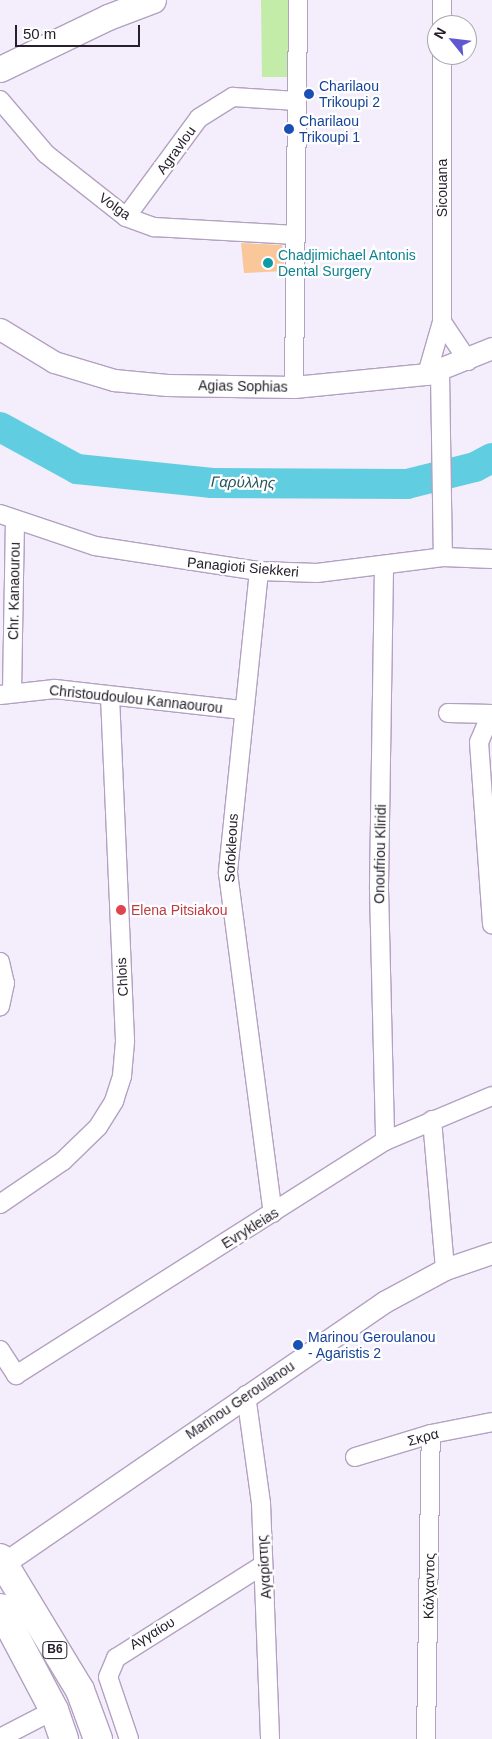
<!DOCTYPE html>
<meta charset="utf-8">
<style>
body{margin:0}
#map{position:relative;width:492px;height:1739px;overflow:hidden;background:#f4edfb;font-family:Helvetica,sans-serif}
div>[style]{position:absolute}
.green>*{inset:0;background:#c4eca9}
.river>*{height:30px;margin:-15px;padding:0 15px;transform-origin:15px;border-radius:15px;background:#61cde1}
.building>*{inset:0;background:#f9c79a}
.roads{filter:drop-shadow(1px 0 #b3a1c1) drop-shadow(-1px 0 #b3a1c1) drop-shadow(0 1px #b3a1c1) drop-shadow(0 -1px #b3a1c1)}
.minor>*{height:18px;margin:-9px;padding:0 9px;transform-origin:9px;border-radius:9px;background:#fff}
.tertiary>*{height:21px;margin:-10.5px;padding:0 10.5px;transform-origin:10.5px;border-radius:10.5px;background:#fff}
.secondary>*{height:25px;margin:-12.5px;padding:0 12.5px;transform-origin:12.5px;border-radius:12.5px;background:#fff}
.primary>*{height:28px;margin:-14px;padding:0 14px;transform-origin:14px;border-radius:14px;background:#fff}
.dots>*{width:14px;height:14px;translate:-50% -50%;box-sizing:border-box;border:2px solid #fff;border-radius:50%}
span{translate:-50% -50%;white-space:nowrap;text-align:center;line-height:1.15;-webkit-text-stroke:4.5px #fff;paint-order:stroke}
.shield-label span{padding:1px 4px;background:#fff;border:1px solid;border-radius:4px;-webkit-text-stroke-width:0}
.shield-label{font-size:12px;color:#27202c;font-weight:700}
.transit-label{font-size:14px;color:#164399}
.left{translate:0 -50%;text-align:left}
.street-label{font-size:14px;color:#27202c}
.culture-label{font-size:14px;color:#0d838f}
.health-label{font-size:14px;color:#be3a42}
.water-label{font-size:15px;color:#26555d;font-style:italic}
.north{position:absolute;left:427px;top:15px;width:50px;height:50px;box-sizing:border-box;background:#fff;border:1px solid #a9a6ab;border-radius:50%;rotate:299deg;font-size:14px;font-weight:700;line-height:20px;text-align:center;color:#27202c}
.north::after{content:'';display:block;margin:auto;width:18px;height:22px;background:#6158d1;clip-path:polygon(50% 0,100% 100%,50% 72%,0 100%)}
.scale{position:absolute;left:15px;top:25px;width:125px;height:22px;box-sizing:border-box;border:2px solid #27202c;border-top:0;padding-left:6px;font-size:15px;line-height:18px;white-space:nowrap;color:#27202c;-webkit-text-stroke:4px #fff;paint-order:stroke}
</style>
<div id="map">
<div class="green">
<i style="clip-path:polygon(261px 0,291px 0,290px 77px,262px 77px)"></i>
</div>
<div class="river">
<i style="left:0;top:427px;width:88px;rotate:28.6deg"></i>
<i style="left:77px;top:469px;width:136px;rotate:5.9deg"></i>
<i style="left:212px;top:483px;width:195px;rotate:0.3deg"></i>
<i style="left:407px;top:484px;width:70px;rotate:-14deg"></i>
<i style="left:475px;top:467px;width:19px;rotate:-28deg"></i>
</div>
<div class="building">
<i style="clip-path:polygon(241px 243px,282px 245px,285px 271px,244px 273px)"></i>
</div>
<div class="roads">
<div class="minor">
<i style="left:442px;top:25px;width:25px;rotate:-90deg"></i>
<i style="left:0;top:100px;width:71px;rotate:49.6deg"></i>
<i style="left:46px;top:154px;width:102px;rotate:38.2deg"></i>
<i style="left:126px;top:217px;width:30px;rotate:20deg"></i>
<i style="left:154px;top:227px;width:142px;rotate:3.2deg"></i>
<i style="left:126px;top:217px;width:123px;rotate:-53.6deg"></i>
<i style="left:199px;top:118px;width:40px;rotate:-32deg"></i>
<i style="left:233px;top:97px;width:64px;rotate:3.6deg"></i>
<i style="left:442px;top:322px;width:47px;rotate:56.3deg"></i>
<i style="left:440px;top:372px;width:185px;rotate:89.1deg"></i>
<i style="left:427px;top:374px;width:54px;rotate:-73.9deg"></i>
<i style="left:442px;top:322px;width:267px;rotate:-90deg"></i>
<i style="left:294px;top:387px;width:387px;rotate:-89.4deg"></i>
<i style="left:0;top:514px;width:100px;rotate:18.6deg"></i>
<i style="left:95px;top:546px;width:166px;rotate:8.7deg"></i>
<i style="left:259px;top:571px;width:58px;rotate:2deg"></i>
<i style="left:317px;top:573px;width:127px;rotate:-7.2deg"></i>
<i style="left:443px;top:557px;width:49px;rotate:2.3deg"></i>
<i style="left:384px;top:567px;width:322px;rotate:90.9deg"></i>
<i style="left:379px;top:889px;width:252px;rotate:88.6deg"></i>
<i style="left:259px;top:571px;width:304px;rotate:95.9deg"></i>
<i style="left:228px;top:873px;width:343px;rotate:82.5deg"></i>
<i style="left:12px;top:692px;width:171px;rotate:-89deg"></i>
<i style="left:0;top:695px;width:55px;rotate:-6.2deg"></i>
<i style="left:55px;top:689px;width:189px;rotate:6.4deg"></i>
<i style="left:448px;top:713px;width:44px;rotate:1.3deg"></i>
<i style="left:491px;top:714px;width:30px;rotate:113deg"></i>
<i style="left:479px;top:742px;width:183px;rotate:85.9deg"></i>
<i style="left:0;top:962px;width:22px;rotate:77deg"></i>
<i style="left:5px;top:983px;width:24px;rotate:102deg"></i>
<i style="left:432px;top:1120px;width:150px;rotate:85deg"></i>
<i style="left:0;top:1204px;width:76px;rotate:-34.3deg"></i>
<i style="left:63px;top:1161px;width:49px;rotate:-44.2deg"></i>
<i style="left:98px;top:1127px;width:31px;rotate:-58deg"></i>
<i style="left:114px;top:1101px;width:26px;rotate:-72deg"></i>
<i style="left:122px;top:1076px;width:36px;rotate:-85deg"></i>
<i style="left:125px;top:1040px;width:343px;rotate:-92.5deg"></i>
<i style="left:0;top:1350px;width:30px;rotate:57deg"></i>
<i style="left:16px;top:1375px;width:437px;rotate:-32.4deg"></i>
<i style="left:385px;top:1141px;width:116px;rotate:-22.8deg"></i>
<i style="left:246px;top:1395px;width:109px;rotate:82.1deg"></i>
<i style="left:261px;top:1503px;width:236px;rotate:87.8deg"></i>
<i style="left:355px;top:1457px;width:79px;rotate:-16.8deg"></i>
<i style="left:431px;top:1434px;width:62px;rotate:-11.1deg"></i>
<i style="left:0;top:1738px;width:61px;rotate:-27.4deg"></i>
<i style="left:129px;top:1739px;width:65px;rotate:-108.7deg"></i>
<i style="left:108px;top:1677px;width:21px;rotate:-67deg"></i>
<i style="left:116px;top:1658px;width:174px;rotate:-32.3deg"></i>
<i style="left:426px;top:1739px;width:305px;rotate:-89.1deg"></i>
</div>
<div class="tertiary">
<i style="left:0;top:329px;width:63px;rotate:31.4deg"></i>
<i style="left:54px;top:362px;width:63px;rotate:16.7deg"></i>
<i style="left:114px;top:380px;width:53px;rotate:5.4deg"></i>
<i style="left:167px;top:385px;width:127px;rotate:0.9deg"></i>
<i style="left:294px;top:387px;width:134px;rotate:-5.6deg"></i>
<i style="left:427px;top:374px;width:70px;rotate:-21.8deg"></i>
<i style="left:0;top:1566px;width:466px;rotate:-34.5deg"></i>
<i style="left:384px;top:1302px;width:69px;rotate:-28.4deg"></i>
<i style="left:445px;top:1269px;width:50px;rotate:-18.8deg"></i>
</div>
<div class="secondary">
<i style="left:0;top:69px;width:120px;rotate:-25.7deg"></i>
<i style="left:108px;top:17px;width:48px;rotate:-20.7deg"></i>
</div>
<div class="primary">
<i style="left:0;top:1558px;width:154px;rotate:58.8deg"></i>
<i style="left:80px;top:1690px;width:52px;rotate:69.8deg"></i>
<i style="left:0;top:1608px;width:115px;rotate:62.1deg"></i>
<i style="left:54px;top:1710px;width:31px;rotate:71deg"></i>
</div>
</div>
<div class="dots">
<i style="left:309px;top:94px;background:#1a4fb4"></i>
<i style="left:289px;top:129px;background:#1a4fb4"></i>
<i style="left:268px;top:263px;background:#0f9aa8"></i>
<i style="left:121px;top:910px;background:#e0444e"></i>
<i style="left:298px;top:1345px;background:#1a4fb4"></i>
</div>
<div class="shield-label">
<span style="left:55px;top:1650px">B6</span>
</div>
<div class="transit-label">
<span class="left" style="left:319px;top:94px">Charilaou<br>Trikoupi 2</span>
<span class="left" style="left:299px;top:129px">Charilaou<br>Trikoupi 1</span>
<span class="left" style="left:308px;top:1345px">Marinou Geroulanou<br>- Agaristis 2</span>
</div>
<div class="street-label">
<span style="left:176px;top:150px;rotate:-54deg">Agravlou</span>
<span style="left:442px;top:188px;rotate:-90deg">Sicouana</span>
<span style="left:115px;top:206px;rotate:35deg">Volga</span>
<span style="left:243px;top:386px;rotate:1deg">Agias Sophias</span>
<span style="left:243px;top:567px;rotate:5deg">Panagioti Siekkeri</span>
<span style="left:14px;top:591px;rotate:-89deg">Chr. Kanaourou</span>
<span style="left:136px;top:699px;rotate:6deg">Christoudoulou Kannaourou</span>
<span style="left:231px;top:848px;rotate:-87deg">Sofokleous</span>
<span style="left:380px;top:854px;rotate:-89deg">Onoufriou Kliridi</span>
<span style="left:122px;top:977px;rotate:-93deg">Chlois</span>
<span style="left:250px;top:1228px;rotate:-32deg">Evrykleias</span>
<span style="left:240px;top:1400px;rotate:-34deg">Marinou Geroulanou</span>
<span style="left:423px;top:1437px;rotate:-15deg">Σκρα</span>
<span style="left:264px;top:1567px;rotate:-94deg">Αγαρίστης</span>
<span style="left:429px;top:1586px;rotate:-89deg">Κάλχαντος</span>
<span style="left:152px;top:1633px;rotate:-31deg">Αγγαίου</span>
</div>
<div class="culture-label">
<span class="left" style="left:278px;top:263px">Chadjimichael Antonis<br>Dental Surgery</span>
</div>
<div class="health-label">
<span class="left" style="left:131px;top:910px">Elena Pitsiakou</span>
</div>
<div class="water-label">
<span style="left:243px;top:482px;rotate:1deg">Γαρύλλης</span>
</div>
<div class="north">N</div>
<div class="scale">50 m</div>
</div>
